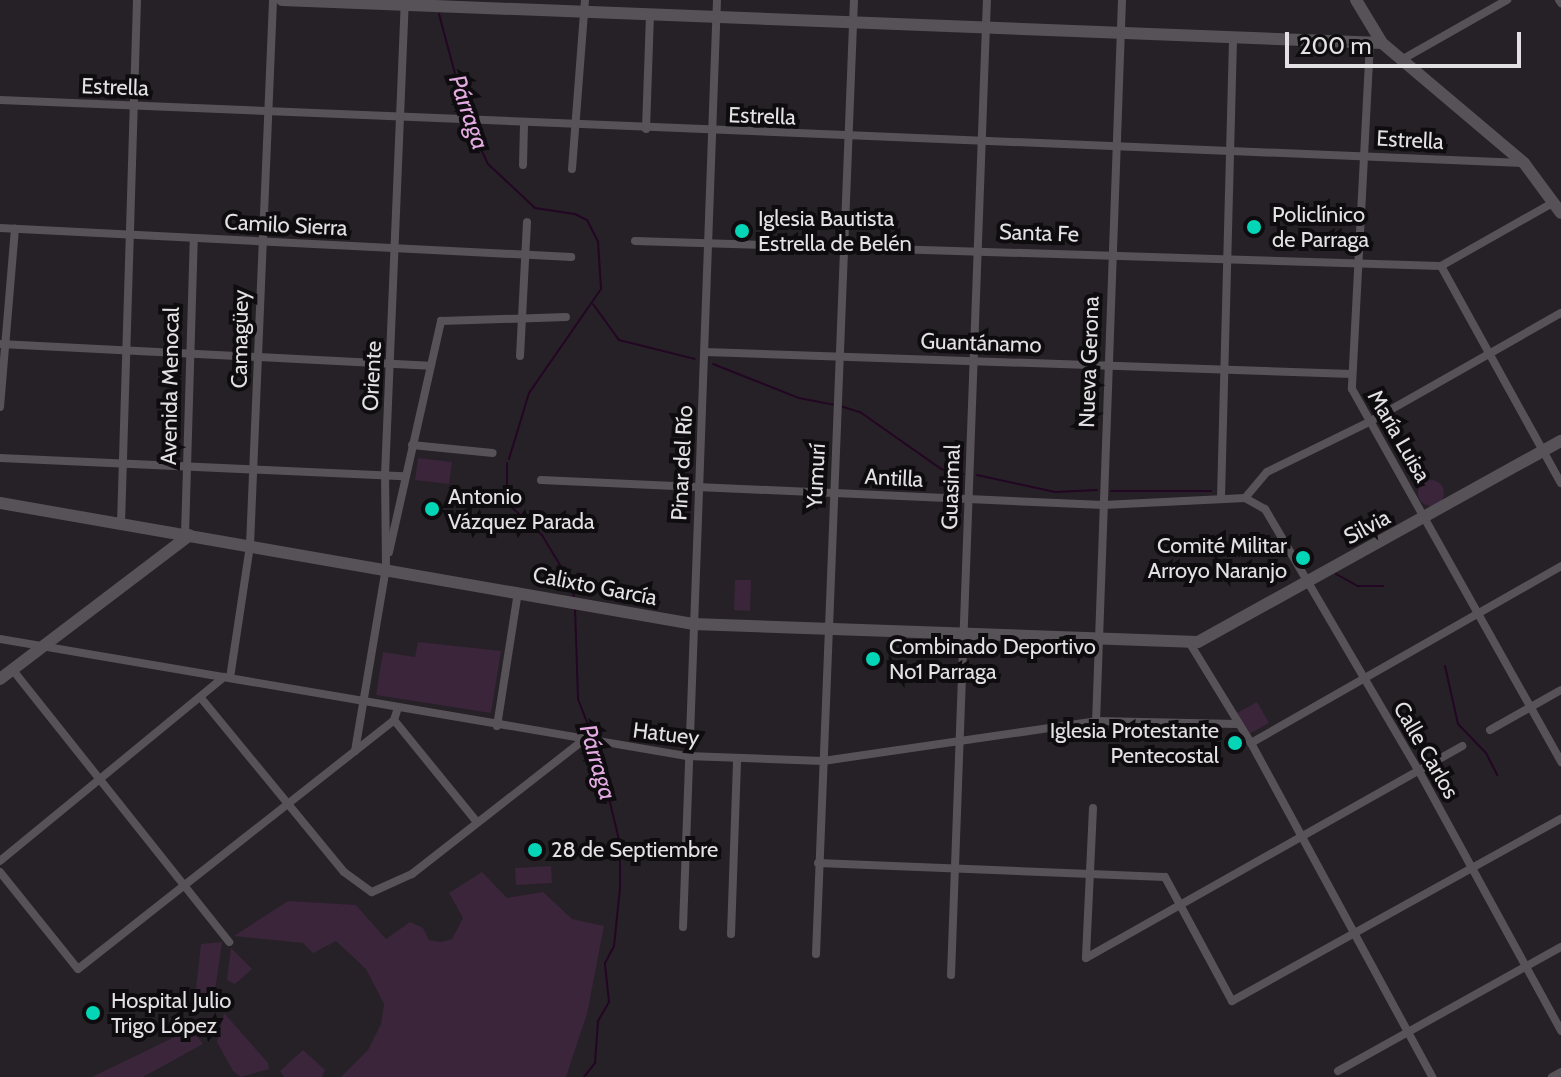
<!DOCTYPE html>
<meta charset="utf-8">
<style>
body{margin:0}
#map{position:relative;width:1561px;height:1077px;overflow:hidden;background:#262126;font-family:Cabin,sans-serif}
div>[style]{position:absolute}
.green>*{inset:0;background:#3a253a}
.round{border-radius:50%}
.stream>*{height:2px;margin:-1px;padding:0 1px;transform-origin:1px;border-radius:1px;background:#230623}
.street>*{height:8px;margin:-4px;padding:0 4px;transform-origin:4px;border-radius:4px;background:#575257}
.secondary>*{height:12px;margin:-6px;padding:0 6px;transform-origin:6px;border-radius:6px;background:#575257}
.dots>*{width:22px;height:22px;translate:-50% -50%;box-sizing:border-box;border:4px solid #0e0c0e;border-radius:50%}
span{translate:-50% -50%;white-space:nowrap;text-align:center;line-height:1.15;-webkit-text-stroke:8px #0e0c0e;paint-order:stroke}
.street-label{font-size:22px;color:#e4e1e4}
.poi-label{font-size:22px;color:#e4e1e4}
.left{translate:0 -50%;text-align:left}
.right{translate:-100% -50%;text-align:right}
.water-label{font-size:24px;color:#e3abe2;font-style:italic}
.scale{position:absolute;left:1285px;top:32px;width:236px;height:36px;box-sizing:border-box;border:4px solid #e4e1e4;border-top:0;padding-left:10px;font-size:24px;line-height:28px;white-space:nowrap;color:#e4e1e4;-webkit-text-stroke:6px #0e0c0e;paint-order:stroke}
</style>
<div id="map">
<div class="green">
<i style="clip-path:polygon(418px 458px,452px 462px,449px 484px,415px 480px)"></i>
<i class="round" style="left:1418px;top:480px;width:26px;height:26px"></i>
<i style="clip-path:polygon(735px 580px,751px 580px,750px 611px,734px 610px)"></i>
<i style="clip-path:polygon(418px 642px,501px 651px,491px 713px,376px 695px,383px 652px,415px 657px)"></i>
<i style="clip-path:polygon(1257px 702px,1269px 723px,1247px 735px,1235px 714px)"></i>
<i style="clip-path:polygon(551px 866px,552px 883px,516px 885px,515px 868px)"></i>
<i style="clip-path:polygon(482px 872px,507px 898px,543px 892px,572px 919px,604px 926px,587px 1014px,566px 1077px,341px 1077px,368px 1050px,381px 1024px,384px 1004px,366px 969px,336px 941px,313px 953px,303px 943px,234px 936px,288px 901px,356px 905px,386px 939px,410px 922px,423px 928px,429px 940px,441px 942px,452px 939px,463px 918px,449px 893px)"></i>
<i style="clip-path:polygon(222px 942px,213px 1005px,194px 1007px,201px 944px)"></i>
<i style="clip-path:polygon(231px 948px,252px 969px,235px 984px,227px 980px)"></i>
<i style="clip-path:polygon(224px 1013px,268px 1063px,269px 1069px,241px 1077px,233px 1071px,217px 1042px)"></i>
<i style="clip-path:polygon(191px 1029px,203px 1044px,143px 1077px,92px 1077px)"></i>
<i style="clip-path:polygon(303px 1050px,325px 1070px,322px 1077px,284px 1077px,280px 1071px)"></i>
</div>
<div class="stream">
<i style="left:439px;top:14px;width:105px;rotate:75deg"></i>
<i style="left:468px;top:121px;width:47px;rotate:65.1deg"></i>
<i style="left:488px;top:164px;width:64px;rotate:43.1deg"></i>
<i style="left:535px;top:208px;width:40px;rotate:8.5deg"></i>
<i style="left:575px;top:214px;width:13px;rotate:27deg"></i>
<i style="left:587px;top:220px;width:25px;rotate:63deg"></i>
<i style="left:598px;top:242px;width:47px;rotate:86.3deg"></i>
<i style="left:601px;top:289px;width:126px;rotate:124.7deg"></i>
<i style="left:529px;top:393px;width:69px;rotate:106.9deg"></i>
<i style="left:593px;top:304px;width:44px;rotate:54.2deg"></i>
<i style="left:619px;top:340px;width:78px;rotate:14deg"></i>
<i style="left:713px;top:364px;width:92px;rotate:21.6deg"></i>
<i style="left:799px;top:398px;width:36px;rotate:11deg"></i>
<i style="left:840px;top:406px;width:21px;rotate:17deg"></i>
<i style="left:860px;top:412px;width:99px;rotate:35.1deg"></i>
<i style="left:941px;top:469px;width:23px;rotate:13deg"></i>
<i style="left:507px;top:463px;width:40px;rotate:90deg"></i>
<i style="left:507px;top:503px;width:47px;rotate:42.4deg"></i>
<i style="left:542px;top:535px;width:58px;rotate:59deg"></i>
<i style="left:572px;top:585px;width:12px;rotate:81deg"></i>
<i style="left:977px;top:475px;width:80px;rotate:12.3deg"></i>
<i style="left:1055px;top:492px;width:42px;rotate:-2.7deg"></i>
<i style="left:1111px;top:491px;width:100px"></i>
<i style="left:1336px;top:574px;width:25px;rotate:29deg"></i>
<i style="left:1358px;top:586px;width:25px"></i>
<i style="left:575px;top:607px;width:92px;rotate:88.1deg"></i>
<i style="left:578px;top:699px;width:42px;rotate:69deg"></i>
<i style="left:1445px;top:666px;width:59px;rotate:77.4deg"></i>
<i style="left:1458px;top:724px;width:40px;rotate:46deg"></i>
<i style="left:1486px;top:753px;width:25px;rotate:63deg"></i>
<i style="left:584px;top:1077px;width:18px;rotate:-52deg"></i>
<i style="left:595px;top:1063px;width:42px;rotate:-85.9deg"></i>
<i style="left:598px;top:1021px;width:22px;rotate:-60deg"></i>
<i style="left:609px;top:1002px;width:39px;rotate:-96deg"></i>
<i style="left:605px;top:963px;width:19px;rotate:-62deg"></i>
<i style="left:614px;top:946px;width:58px;rotate:-84.1deg"></i>
<i style="left:620px;top:888px;width:44px;rotate:-90deg"></i>
<i style="left:620px;top:844px;width:103px;rotate:-103.5deg"></i>
</div>
<div class="street">
<i style="left:1559px;top:0;width:4px;rotate:56deg"></i>
<i style="left:1370px;top:42px;width:347px;rotate:93deg"></i>
<i style="left:1352px;top:389px;width:428px;rotate:60.7deg"></i>
<i style="left:1403px;top:59px;width:120px;rotate:-29.6deg"></i>
<i style="left:0;top:100px;width:1524px;rotate:2.37deg"></i>
<i style="left:646px;top:129px;width:112px;rotate:-88deg"></i>
<i style="left:523px;top:165px;width:41px;rotate:-88.6deg"></i>
<i style="left:572px;top:169px;width:169px;rotate:-85.6deg"></i>
<i style="left:0;top:228px;width:572px;rotate:2.91deg"></i>
<i style="left:635px;top:241px;width:806px;rotate:1.78deg"></i>
<i style="left:1441px;top:266px;width:248px;rotate:61.1deg"></i>
<i style="left:1441px;top:266px;width:130px;rotate:-29.5deg"></i>
<i style="left:0;top:344px;width:430px;rotate:2.9deg"></i>
<i style="left:705px;top:352px;width:647px;rotate:1.95deg"></i>
<i style="left:520px;top:356px;width:134px;rotate:-87deg"></i>
<i style="left:0;top:407px;width:179px;rotate:-85.2deg"></i>
<i style="left:412px;top:445px;width:81px;rotate:5.6deg"></i>
<i style="left:0;top:458px;width:404px;rotate:2.6deg"></i>
<i style="left:541px;top:480px;width:563px;rotate:2.55deg"></i>
<i style="left:1103px;top:505px;width:142px;rotate:-2.8deg"></i>
<i style="left:1245px;top:498px;width:23px;rotate:29deg"></i>
<i style="left:1265px;top:509px;width:306px;rotate:59.6deg"></i>
<i style="left:1420px;top:773px;width:294px;rotate:61.3deg"></i>
<i style="left:1221px;top:498px;width:460px;rotate:-88.5deg"></i>
<i style="left:1245px;top:498px;width:34px;rotate:-50deg"></i>
<i style="left:1267px;top:472px;width:114px;rotate:-26.1deg"></i>
<i style="left:1369px;top:422px;width:221px;rotate:-29.6deg"></i>
<i style="left:121px;top:524px;width:524px;rotate:-88.25deg"></i>
<i style="left:185px;top:535px;width:296px;rotate:-88.3deg"></i>
<i style="left:389px;top:552px;width:237px;rotate:-77.3deg"></i>
<i style="left:441px;top:321px;width:125px;rotate:-1.8deg"></i>
<i style="left:0;top:639px;width:697px;rotate:9.67deg"></i>
<i style="left:687px;top:756px;width:136px;rotate:2.1deg"></i>
<i style="left:823px;top:761px;width:276px;rotate:-8.3deg"></i>
<i style="left:1096px;top:721px;width:141px;rotate:1.2deg"></i>
<i style="left:1189px;top:642px;width:119px;rotate:58.5deg"></i>
<i style="left:1251px;top:743px;width:380px;rotate:61.5deg"></i>
<i style="left:12px;top:669px;width:349px;rotate:51.5deg"></i>
<i style="left:230px;top:678px;width:134px;rotate:-81.4deg"></i>
<i style="left:250px;top:545px;width:545px;rotate:-87.58deg"></i>
<i style="left:201px;top:698px;width:225px;rotate:50.6deg"></i>
<i style="left:344px;top:872px;width:34px;rotate:36deg"></i>
<i style="left:372px;top:892px;width:44px;rotate:-24.2deg"></i>
<i style="left:412px;top:874px;width:216px;rotate:-38deg"></i>
<i style="left:394px;top:720px;width:130px;rotate:50.9deg"></i>
<i style="left:1096px;top:723px;width:723px;rotate:-87.94deg"></i>
<i style="left:497px;top:726px;width:136px;rotate:-81.1deg"></i>
<i style="left:1490px;top:730px;width:81px;rotate:-29.4deg"></i>
<i style="left:1251px;top:743px;width:357px;rotate:-29.7deg"></i>
<i style="left:355px;top:751px;width:187px;rotate:-80.4deg"></i>
<i style="left:386px;top:567px;width:92px;rotate:-90.6deg"></i>
<i style="left:385px;top:475px;width:474px;rotate:-87.6deg"></i>
<i style="left:1093px;top:808px;width:150px;rotate:92.7deg"></i>
<i style="left:1086px;top:958px;width:432px;rotate:-29.4deg"></i>
<i style="left:0;top:861px;width:290px;rotate:-39.4deg"></i>
<i style="left:818px;top:863px;width:347px;rotate:2.3deg"></i>
<i style="left:1165px;top:877px;width:141px;rotate:61.6deg"></i>
<i style="left:1232px;top:1001px;width:376px;rotate:-29deg"></i>
<i style="left:0;top:872px;width:124px;rotate:51.2deg"></i>
<i style="left:78px;top:969px;width:402px;rotate:-38.2deg"></i>
<i style="left:394px;top:720px;width:13px;rotate:-72deg"></i>
<i style="left:683px;top:927px;width:928px;rotate:-87.9deg"></i>
<i style="left:731px;top:934px;width:174px;rotate:-88deg"></i>
<i style="left:816px;top:954px;width:955px;rotate:-87.72deg"></i>
<i style="left:951px;top:975px;width:976px;rotate:-87.89deg"></i>
<i style="left:1338px;top:1071px;width:255px;rotate:-29.1deg"></i>
<i style="left:1552px;top:1077px;width:10px;rotate:-29deg"></i>
</div>
<div class="secondary">
<i style="left:282px;top:0;width:1101px;rotate:2.24deg"></i>
<i style="left:1356px;top:0;width:50px;rotate:58.8deg"></i>
<i style="left:1382px;top:43px;width:186px;rotate:40.2deg"></i>
<i style="left:1524px;top:163px;width:62px;rotate:53.5deg"></i>
<i style="left:0;top:503px;width:703px;rotate:9.9deg"></i>
<i style="left:693px;top:624px;width:505px;rotate:2.04deg"></i>
<i style="left:1198px;top:642px;width:415px;rotate:-29deg"></i>
<i style="left:0;top:679px;width:238px;rotate:-37.2deg"></i>
</div>
<div class="dots">
<i style="left:1254px;top:227px;background:#04d5b6"></i>
<i style="left:742px;top:231px;background:#04d5b6"></i>
<i style="left:432px;top:509px;background:#04d5b6"></i>
<i style="left:1303px;top:558px;background:#04d5b6"></i>
<i style="left:873px;top:659px;background:#04d5b6"></i>
<i style="left:1235px;top:743px;background:#04d5b6"></i>
<i style="left:535px;top:850px;background:#04d5b6"></i>
<i style="left:93px;top:1013px;background:#04d5b6"></i>
</div>
<div class="street-label">
<span style="left:115px;top:87px;rotate:2deg">Estrella</span>
<span style="left:762px;top:116px;rotate:2deg">Estrella</span>
<span style="left:1410px;top:140px;rotate:3deg">Estrella</span>
<span style="left:286px;top:225px;rotate:3deg">Camilo Sierra</span>
<span style="left:1039px;top:233px;rotate:2deg">Santa Fe</span>
<span style="left:240px;top:339px;rotate:-89deg">Camagüey</span>
<span style="left:981px;top:343px;rotate:2deg">Guantánamo</span>
<span style="left:1089px;top:362px;rotate:-88deg">Nueva Gerona</span>
<span style="left:372px;top:376px;rotate:-87deg">Oriente</span>
<span style="left:170px;top:386px;rotate:-89deg">Avenida Menocal</span>
<span style="left:1399px;top:436px;rotate:60deg">María Luisa</span>
<span style="left:682px;top:463px;rotate:-87deg">Pinar del Río</span>
<span style="left:816px;top:476px;rotate:-87deg">Yumurí</span>
<span style="left:894px;top:478px;rotate:3deg">Antilla</span>
<span style="left:951px;top:487px;rotate:-88deg">Guasimal</span>
<span style="left:1367px;top:527px;rotate:-28deg">Silvia</span>
<span style="left:595px;top:586px;rotate:11deg">Calixto García</span>
<span style="left:666px;top:734px;rotate:7deg">Hatuey</span>
<span style="left:1426px;top:750px;rotate:60deg">Calle Carlos</span>
</div>
<div class="poi-label">
<span class="left" style="left:1272px;top:227px">Policlínico<br>de Parraga</span>
<span class="left" style="left:758px;top:231px">Iglesia Bautista<br>Estrella de Belén</span>
<span class="left" style="left:448px;top:509px">Antonio<br>Vázquez Parada</span>
<span class="right" style="left:1287px;top:558px">Comité Militar<br>Arroyo Naranjo</span>
<span class="left" style="left:889px;top:659px">Combinado Deportivo<br>No1 Parraga</span>
<span class="right" style="left:1219px;top:743px">Iglesia Protestante<br>Pentecostal</span>
<span class="left" style="left:551px;top:850px">28 de Septiembre</span>
<span class="left" style="left:111px;top:1013px">Hospital Julio<br>Trigo López</span>
</div>
<div class="water-label">
<span style="left:469px;top:112px;rotate:71deg">Párraga</span>
<span style="left:598px;top:762px;rotate:74deg">Párraga</span>
</div>
<div class="scale">200 m</div>
</div>
